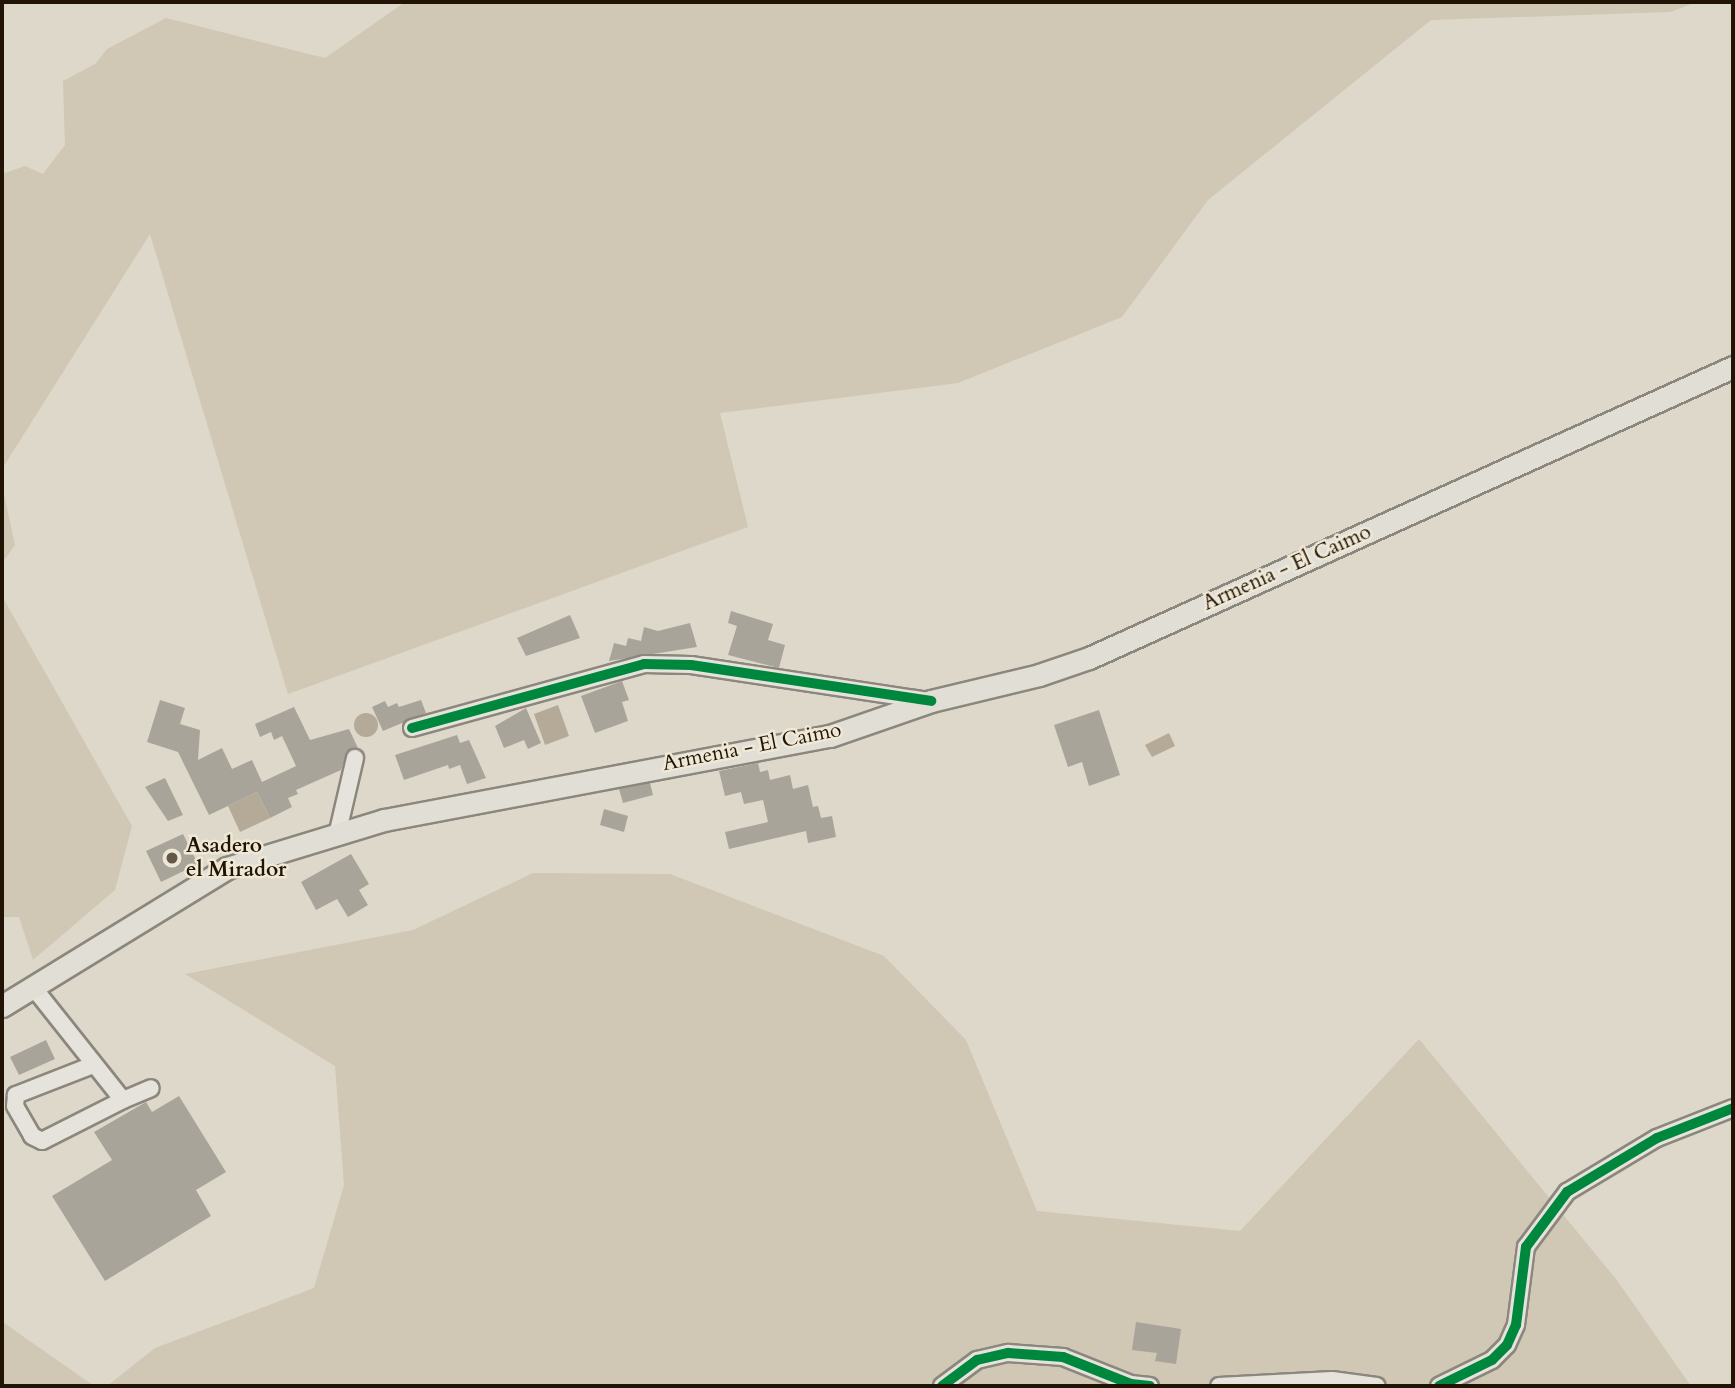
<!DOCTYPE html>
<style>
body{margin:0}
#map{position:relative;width:1735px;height:1388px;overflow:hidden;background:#ded8ca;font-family:Cardo,serif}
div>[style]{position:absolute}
.green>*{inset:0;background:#d0c7b4}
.water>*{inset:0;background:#b5aa97}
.round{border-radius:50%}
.building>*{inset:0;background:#a9a49a}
.roads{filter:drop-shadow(2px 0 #8c877d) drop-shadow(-2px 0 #8c877d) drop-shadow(0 2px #8c877d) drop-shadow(0 -2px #8c877d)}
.minor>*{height:16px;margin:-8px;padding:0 8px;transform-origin:8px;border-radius:8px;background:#e6e3dc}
.major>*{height:21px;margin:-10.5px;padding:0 10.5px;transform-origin:10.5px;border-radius:10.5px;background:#e1ded6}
.cycleway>*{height:10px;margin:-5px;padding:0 5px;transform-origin:5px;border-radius:5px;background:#00873e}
.dots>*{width:19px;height:19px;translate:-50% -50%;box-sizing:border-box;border:4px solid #efe8d7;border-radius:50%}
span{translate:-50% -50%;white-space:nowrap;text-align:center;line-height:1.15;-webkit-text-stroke:5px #efe8d7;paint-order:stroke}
.street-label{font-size:21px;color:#221404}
.poi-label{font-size:21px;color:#221404;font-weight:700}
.left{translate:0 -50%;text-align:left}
.frame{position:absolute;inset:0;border:4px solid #221404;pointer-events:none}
</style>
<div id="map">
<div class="green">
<i style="clip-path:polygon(405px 2px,1697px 2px,1670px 12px,1431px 20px,1208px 200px,1122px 317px,958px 383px,720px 413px,748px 527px,288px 694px,150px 234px,2px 469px,2px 174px,25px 166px,43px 174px,65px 145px,63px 81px,95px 64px,107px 49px,166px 18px,325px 58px)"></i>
<i style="clip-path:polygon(2px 485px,15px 545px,2px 563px)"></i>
<i style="clip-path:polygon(2px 596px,132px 826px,115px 890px,33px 960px,19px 917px,2px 917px)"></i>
<i style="clip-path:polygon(533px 873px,670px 874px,884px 956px,966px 1040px,1037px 1211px,1240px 1231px,1419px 1039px,1616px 1279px,1691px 1386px,107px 1386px,155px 1348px,314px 1288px,344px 1185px,335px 1066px,185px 974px,413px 930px)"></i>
<i style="clip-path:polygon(4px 1323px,94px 1386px,2px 1386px)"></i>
</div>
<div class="water">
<i style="clip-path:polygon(558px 705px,569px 736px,545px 745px,534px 714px)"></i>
<i class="round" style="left:354px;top:713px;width:24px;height:24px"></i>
<i style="clip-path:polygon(1169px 733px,1175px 746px,1152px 757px,1145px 745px)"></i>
<i style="clip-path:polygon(257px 792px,270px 818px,240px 832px,228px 806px)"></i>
</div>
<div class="building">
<i style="clip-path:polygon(731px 611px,773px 624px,768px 640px,785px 645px,779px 668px,728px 655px,737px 626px,728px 623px)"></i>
<i style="clip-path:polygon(570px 615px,580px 638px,526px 656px,517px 638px)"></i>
<i style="clip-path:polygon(690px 623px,697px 647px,609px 661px,614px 643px,626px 646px,628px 638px,641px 641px,644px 627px,658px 631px)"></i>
<i style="clip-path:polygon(622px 681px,629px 700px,622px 702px,628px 721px,595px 733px,581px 696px)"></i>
<i style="clip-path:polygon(160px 700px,185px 708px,180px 724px,200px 730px,198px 760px,222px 748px,232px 769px,252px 760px,262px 782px,296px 766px,282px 736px,274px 740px,271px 732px,260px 737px,255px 724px,294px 707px,310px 740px,349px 729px,358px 748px,347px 751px,341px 770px,296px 790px,298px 794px,288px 798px,292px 807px,270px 818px,257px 792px,209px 815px,178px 752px,147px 742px)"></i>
<i style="clip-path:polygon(421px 700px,426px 713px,383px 731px,372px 707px,385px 701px,388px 707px,397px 703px,399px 707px)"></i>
<i style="clip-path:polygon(526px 708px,541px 743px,528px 749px,524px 740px,504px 748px,495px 726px)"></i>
<i style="clip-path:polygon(1099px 710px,1120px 775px,1089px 786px,1082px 762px,1068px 767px,1054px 725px)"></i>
<i style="clip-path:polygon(457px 735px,460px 743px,469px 740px,486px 778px,467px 784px,460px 765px,449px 769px,448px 765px,404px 780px,395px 755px)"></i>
<i style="clip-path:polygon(758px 763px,760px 772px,768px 770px,770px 780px,790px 775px,793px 789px,808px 785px,813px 807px,818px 806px,821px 818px,832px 816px,836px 837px,808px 843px,806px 831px,729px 849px,725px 832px,768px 822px,763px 800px,744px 804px,741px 792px,725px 796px,719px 771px)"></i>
<i style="clip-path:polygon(165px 778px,183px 815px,168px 821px,145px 787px)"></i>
<i style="clip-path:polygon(650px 783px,653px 795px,623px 803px,619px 789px)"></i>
<i style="clip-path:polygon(604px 809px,628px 816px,624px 832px,600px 825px)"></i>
<i style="clip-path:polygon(183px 834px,198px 864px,161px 882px,146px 851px)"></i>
<i style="clip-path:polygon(351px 854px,369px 884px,359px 890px,368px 905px,348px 917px,337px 899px,316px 910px,301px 882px)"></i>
<i style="clip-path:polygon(46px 1040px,55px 1059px,19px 1075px,10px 1057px)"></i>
<i style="clip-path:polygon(179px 1096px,226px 1172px,196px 1190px,211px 1216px,105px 1281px,52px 1196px,112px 1160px,94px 1132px,146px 1102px,152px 1112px)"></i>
<i style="clip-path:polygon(1136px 1322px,1181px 1329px,1176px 1364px,1155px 1361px,1157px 1353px,1132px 1350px)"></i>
</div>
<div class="roads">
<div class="minor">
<i style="left:412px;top:728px;width:241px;rotate:-15.4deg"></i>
<i style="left:644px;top:664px;width:47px;rotate:1.2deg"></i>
<i style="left:691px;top:665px;width:241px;rotate:8.6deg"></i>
<i style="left:338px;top:831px;width:75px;rotate:-76.9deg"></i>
<i style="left:33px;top:987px;width:144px;rotate:51.5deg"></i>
<i style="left:123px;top:1100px;width:30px;rotate:-23deg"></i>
<i style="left:93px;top:1065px;width:83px;rotate:158.7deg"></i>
<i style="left:16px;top:1095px;width:11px;rotate:95deg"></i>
<i style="left:15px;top:1106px;width:34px;rotate:60deg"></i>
<i style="left:32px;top:1136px;width:11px;rotate:27deg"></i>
<i style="left:42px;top:1141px;width:91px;rotate:-26.8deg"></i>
<i style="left:942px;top:1386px;width:44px;rotate:-36.6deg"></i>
<i style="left:977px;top:1360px;width:32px;rotate:-13deg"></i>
<i style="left:1008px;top:1353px;width:55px;rotate:4.2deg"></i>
<i style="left:1063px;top:1357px;width:73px;rotate:21.7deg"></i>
<i style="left:1131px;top:1384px;width:19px;rotate:6deg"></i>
<i style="left:1219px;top:1386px;width:113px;rotate:-3deg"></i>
<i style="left:1332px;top:1380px;width:45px;rotate:7.6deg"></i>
<i style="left:1439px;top:1386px;width:59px;rotate:-26.1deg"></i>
<i style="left:1492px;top:1360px;width:21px;rotate:-45deg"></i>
<i style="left:1507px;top:1345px;width:22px;rotate:-66deg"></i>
<i style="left:1516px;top:1325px;width:79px;rotate:-82.7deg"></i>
<i style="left:1526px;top:1247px;width:69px;rotate:-53.3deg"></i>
<i style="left:1567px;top:1192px;width:105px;rotate:-31deg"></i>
<i style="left:1657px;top:1138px;width:82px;rotate:-21.5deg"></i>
</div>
<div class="major">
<i style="left:2px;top:1006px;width:264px;rotate:-31.5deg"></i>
<i style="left:227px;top:868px;width:164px;rotate:-17deg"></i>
<i style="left:384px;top:820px;width:454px;rotate:-10.7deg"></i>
<i style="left:830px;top:736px;width:107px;rotate:-19.1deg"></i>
<i style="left:931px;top:701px;width:111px;rotate:-13.5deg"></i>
<i style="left:1039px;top:675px;width:53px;rotate:-18.8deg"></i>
<i style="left:1089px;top:658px;width:707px;rotate:-24.32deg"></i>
</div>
</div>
<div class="cycleway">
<i style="left:412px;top:728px;width:241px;rotate:-15.4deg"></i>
<i style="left:644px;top:664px;width:47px;rotate:1.2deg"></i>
<i style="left:691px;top:665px;width:243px;rotate:8.5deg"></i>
<i style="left:942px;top:1386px;width:44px;rotate:-36.6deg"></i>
<i style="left:977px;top:1360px;width:32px;rotate:-13deg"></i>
<i style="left:1008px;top:1353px;width:55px;rotate:4.2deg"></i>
<i style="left:1063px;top:1357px;width:73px;rotate:21.7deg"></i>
<i style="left:1131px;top:1384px;width:19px;rotate:6deg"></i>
<i style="left:1439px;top:1386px;width:59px;rotate:-26.1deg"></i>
<i style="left:1492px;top:1360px;width:21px;rotate:-45deg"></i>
<i style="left:1507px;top:1345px;width:22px;rotate:-66deg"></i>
<i style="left:1516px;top:1325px;width:79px;rotate:-82.7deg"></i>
<i style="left:1526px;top:1247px;width:69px;rotate:-53.3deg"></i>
<i style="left:1567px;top:1192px;width:105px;rotate:-31deg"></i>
<i style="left:1657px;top:1138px;width:82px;rotate:-21.5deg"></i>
</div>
<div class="dots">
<i style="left:172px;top:858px;background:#645949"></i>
</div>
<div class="street-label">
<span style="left:1287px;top:568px;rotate:-24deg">Armenia - El Caimo</span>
<span style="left:752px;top:747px;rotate:-11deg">Armenia - El Caimo</span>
</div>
<div class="poi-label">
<span class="left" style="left:186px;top:858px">Asadero<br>el Mirador</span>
</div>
<div class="frame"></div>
</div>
